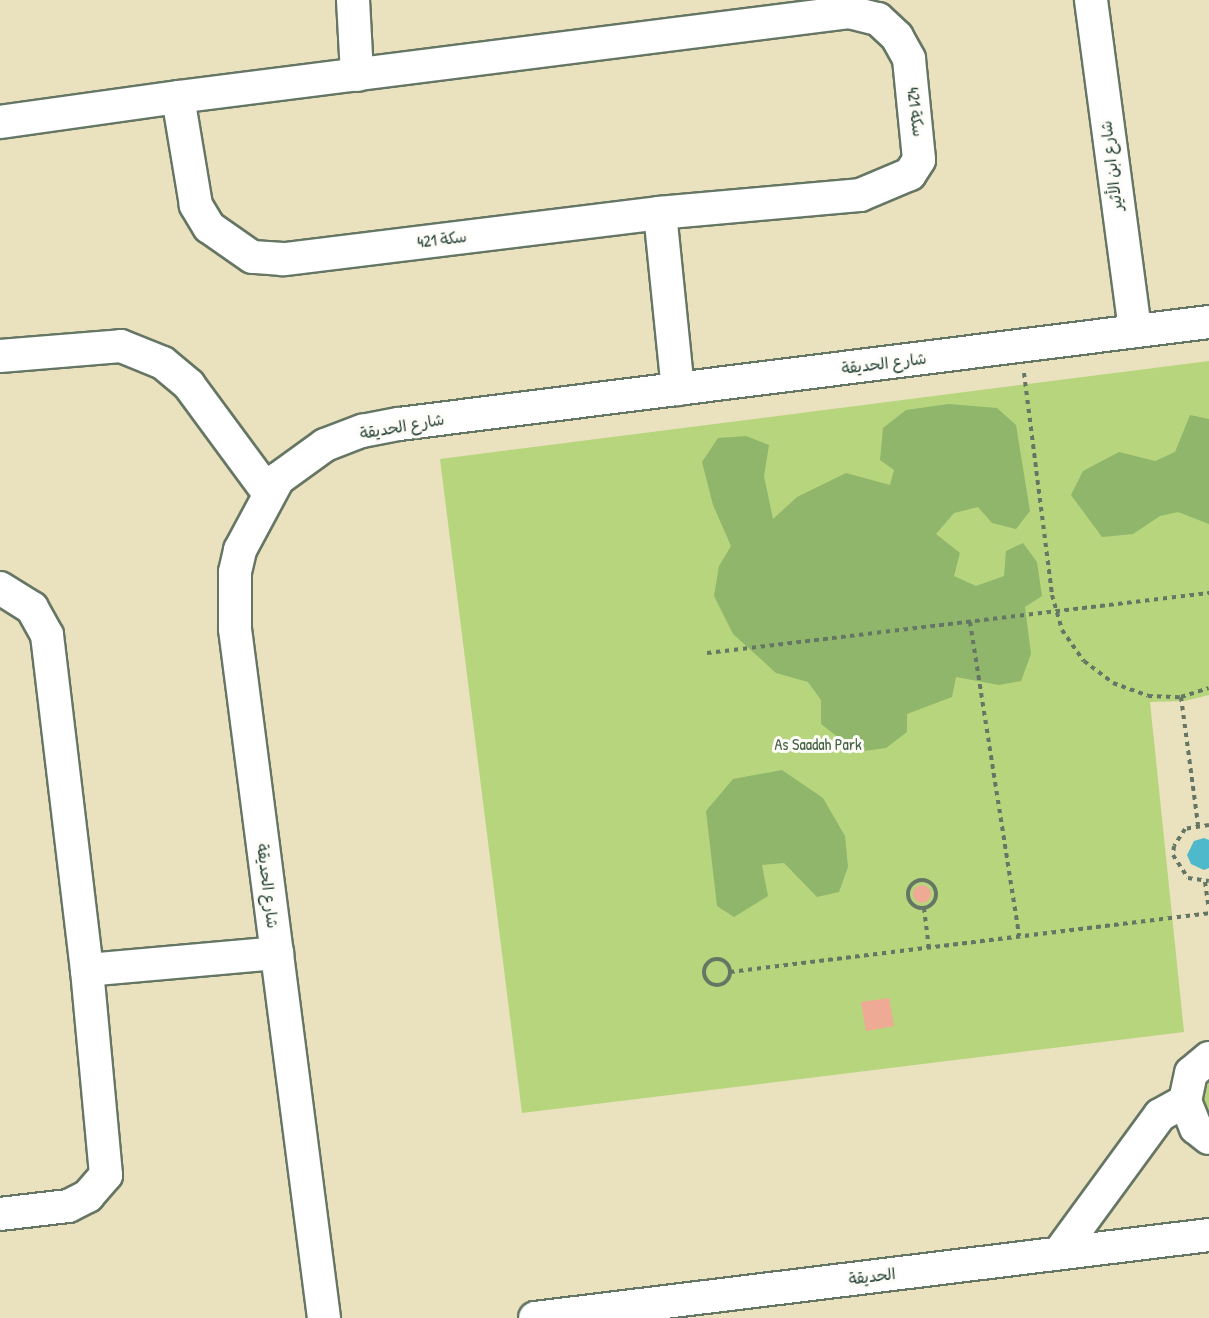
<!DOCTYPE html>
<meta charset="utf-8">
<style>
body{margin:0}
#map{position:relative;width:1209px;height:1318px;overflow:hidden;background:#eae1be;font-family:"Patrick Hand","Playpen Sans Arabic",sans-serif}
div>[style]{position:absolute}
.green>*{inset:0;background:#b6d57c}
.forest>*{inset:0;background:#90b66c}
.water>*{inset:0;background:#4fb9cc}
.building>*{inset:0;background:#efaa96}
.round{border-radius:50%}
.path>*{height:4px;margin-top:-2px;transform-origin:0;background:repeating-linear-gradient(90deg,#667664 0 4.5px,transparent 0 9px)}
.path>.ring{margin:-2px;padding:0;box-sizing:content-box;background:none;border:4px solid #667664;border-radius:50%}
.roads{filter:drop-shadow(2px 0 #667664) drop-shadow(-2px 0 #667664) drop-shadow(0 2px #667664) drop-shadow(0 -2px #667664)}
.minor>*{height:32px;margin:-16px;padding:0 16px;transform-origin:16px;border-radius:16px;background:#fff}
span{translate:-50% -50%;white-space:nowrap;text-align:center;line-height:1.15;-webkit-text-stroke:6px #fdfcf7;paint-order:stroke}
.street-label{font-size:16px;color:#1f3d34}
.park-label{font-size:16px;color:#456346}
</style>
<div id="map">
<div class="green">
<i style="clip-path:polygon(1209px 361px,1209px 695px,1185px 701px,1150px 702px,1184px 1032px,522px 1113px,440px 459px)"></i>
<i style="clip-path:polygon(1209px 1080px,1209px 1114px,1203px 1100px)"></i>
</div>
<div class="forest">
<i style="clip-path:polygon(949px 404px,997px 408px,1016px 425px,1030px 511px,1016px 529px,992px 523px,978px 507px,954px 513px,936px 534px,960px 553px,954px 576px,976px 586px,1004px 576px,1006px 551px,1023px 543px,1037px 562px,1042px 596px,1025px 607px,1031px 654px,1021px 681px,999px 685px,956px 677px,952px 697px,907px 714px,907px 732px,886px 748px,857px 752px,821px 724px,821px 700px,808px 682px,776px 673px,733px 634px,714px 596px,719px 566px,731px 546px,713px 505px,702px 462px,718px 438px,746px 436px,769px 445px,764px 476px,773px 519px,797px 497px,846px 473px,890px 485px,894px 470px,880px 460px,883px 428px,906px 410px)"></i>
<i style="clip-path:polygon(1190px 415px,1209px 419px,1209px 524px,1178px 512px,1160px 516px,1133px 534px,1102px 537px,1071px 495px,1083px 471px,1119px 452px,1155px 461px,1175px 452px)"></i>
<i style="clip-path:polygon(782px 770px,823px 798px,845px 836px,848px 867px,839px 892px,817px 897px,784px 863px,762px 865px,768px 896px,734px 917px,717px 906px,706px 811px,733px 779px)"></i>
</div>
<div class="water">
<i style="clip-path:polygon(1204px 838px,1209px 840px,1209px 868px,1204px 870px,1191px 864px,1187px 855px,1194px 841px)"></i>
</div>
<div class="building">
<i class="round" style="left:913px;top:885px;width:18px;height:18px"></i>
<i style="clip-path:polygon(889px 998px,894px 1026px,866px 1031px,861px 1002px)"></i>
</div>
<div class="path">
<i style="left:1024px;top:373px;width:224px;rotate:82.8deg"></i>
<i style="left:1052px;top:595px;width:36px;rotate:74deg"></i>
<i style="left:1062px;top:630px;width:38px;rotate:55deg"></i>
<i style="left:1084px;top:661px;width:36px;rotate:37deg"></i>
<i style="left:1113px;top:683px;width:37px;rotate:20deg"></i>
<i style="left:1148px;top:696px;width:33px;rotate:2deg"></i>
<i style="left:1181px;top:697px;width:29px;rotate:-18deg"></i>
<i style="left:970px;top:622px;width:318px;rotate:81.1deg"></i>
<i style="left:707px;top:653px;width:506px;rotate:-6.82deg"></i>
<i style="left:1181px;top:697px;width:129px;rotate:82.4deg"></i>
<i style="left:1209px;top:825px;width:24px;rotate:171deg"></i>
<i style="left:1185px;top:829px;width:20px;rotate:123deg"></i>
<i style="left:1174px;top:846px;width:9px;rotate:96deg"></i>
<i style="left:1173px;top:855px;width:27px;rotate:57deg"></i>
<i style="left:1188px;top:878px;width:21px;rotate:8deg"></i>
<i class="ring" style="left:908px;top:880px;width:24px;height:24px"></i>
<i style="left:1205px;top:882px;width:27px;rotate:82deg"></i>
<i style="left:924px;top:908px;width:39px;rotate:83deg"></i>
<i class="ring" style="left:704px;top:959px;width:22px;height:22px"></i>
<i style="left:730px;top:972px;width:483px;rotate:-7deg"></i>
</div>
<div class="roads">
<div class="minor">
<i style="left:353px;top:0;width:75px;rotate:86.9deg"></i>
<i style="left:1091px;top:0;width:334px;rotate:82.4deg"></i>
<i style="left:0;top:122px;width:180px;rotate:-8deg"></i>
<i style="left:178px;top:97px;width:676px;rotate:-7.22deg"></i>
<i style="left:849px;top:12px;width:30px;rotate:14deg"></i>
<i style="left:878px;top:19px;width:26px;rotate:43deg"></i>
<i style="left:897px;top:37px;width:25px;rotate:61deg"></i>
<i style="left:909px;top:59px;width:101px;rotate:84.3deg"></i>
<i style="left:919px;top:160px;width:17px;rotate:123deg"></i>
<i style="left:910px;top:174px;width:54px;rotate:157.2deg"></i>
<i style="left:860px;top:195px;width:201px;rotate:174.9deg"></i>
<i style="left:660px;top:213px;width:380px;rotate:173deg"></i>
<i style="left:283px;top:259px;width:31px;rotate:-176deg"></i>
<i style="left:252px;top:257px;width:52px;rotate:-145.1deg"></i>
<i style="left:209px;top:227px;width:26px;rotate:-121deg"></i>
<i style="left:196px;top:205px;width:109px;rotate:-99.5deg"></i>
<i style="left:660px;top:213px;width:177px;rotate:84.2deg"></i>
<i style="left:0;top:356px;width:121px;rotate:-4.7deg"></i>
<i style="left:121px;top:346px;width:45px;rotate:22deg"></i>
<i style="left:163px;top:363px;width:34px;rotate:40deg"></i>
<i style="left:189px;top:385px;width:133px;rotate:53.6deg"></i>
<i style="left:0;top:588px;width:38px;rotate:32deg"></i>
<i style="left:32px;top:608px;width:31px;rotate:61deg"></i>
<i style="left:47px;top:635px;width:337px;rotate:83.2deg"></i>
<i style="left:87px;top:970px;width:206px;rotate:84.7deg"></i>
<i style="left:106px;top:1175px;width:28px;rotate:131deg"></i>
<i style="left:88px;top:1196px;width:22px;rotate:153deg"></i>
<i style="left:68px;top:1206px;width:68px;rotate:173.3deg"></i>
<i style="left:87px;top:970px;width:191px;rotate:-5.1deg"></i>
<i style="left:1209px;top:1058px;width:23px;rotate:140deg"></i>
<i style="left:1191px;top:1073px;width:29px;rotate:102deg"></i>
<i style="left:1185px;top:1101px;width:29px;rotate:68deg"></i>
<i style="left:1196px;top:1128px;width:16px;rotate:38deg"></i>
<i style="left:1059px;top:1253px;width:171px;rotate:-53.8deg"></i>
<i style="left:1160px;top:1115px;width:29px;rotate:-29deg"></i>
<i style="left:324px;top:1318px;width:695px;rotate:-97.36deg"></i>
<i style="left:235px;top:629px;width:57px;rotate:-90deg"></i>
<i style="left:235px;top:572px;width:23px;rotate:-77deg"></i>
<i style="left:240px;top:550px;width:81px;rotate:-61.8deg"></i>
<i style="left:278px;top:479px;width:58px;rotate:-35.9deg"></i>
<i style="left:325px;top:445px;width:40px;rotate:-21deg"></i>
<i style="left:362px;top:431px;width:38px;rotate:-11deg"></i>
<i style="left:399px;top:424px;width:816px;rotate:-7.18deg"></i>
<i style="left:535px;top:1318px;width:679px;rotate:-7.02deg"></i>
</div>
</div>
<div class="street-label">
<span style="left:916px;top:112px;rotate:83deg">سكة 421</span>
<span style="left:1111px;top:166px;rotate:-97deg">شارع ابن الأثير</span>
<span style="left:442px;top:239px;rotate:-7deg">سكة 421</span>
<span style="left:884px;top:363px;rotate:-7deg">شارع الحديقة</span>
<span style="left:402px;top:426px;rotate:-10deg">شارع الحديقة</span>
<span style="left:268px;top:886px;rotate:83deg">شارع الحديقة</span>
<span style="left:872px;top:1276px;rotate:-7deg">الحديقة</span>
</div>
<div class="park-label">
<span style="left:818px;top:744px">As Saadah Park</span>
</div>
</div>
